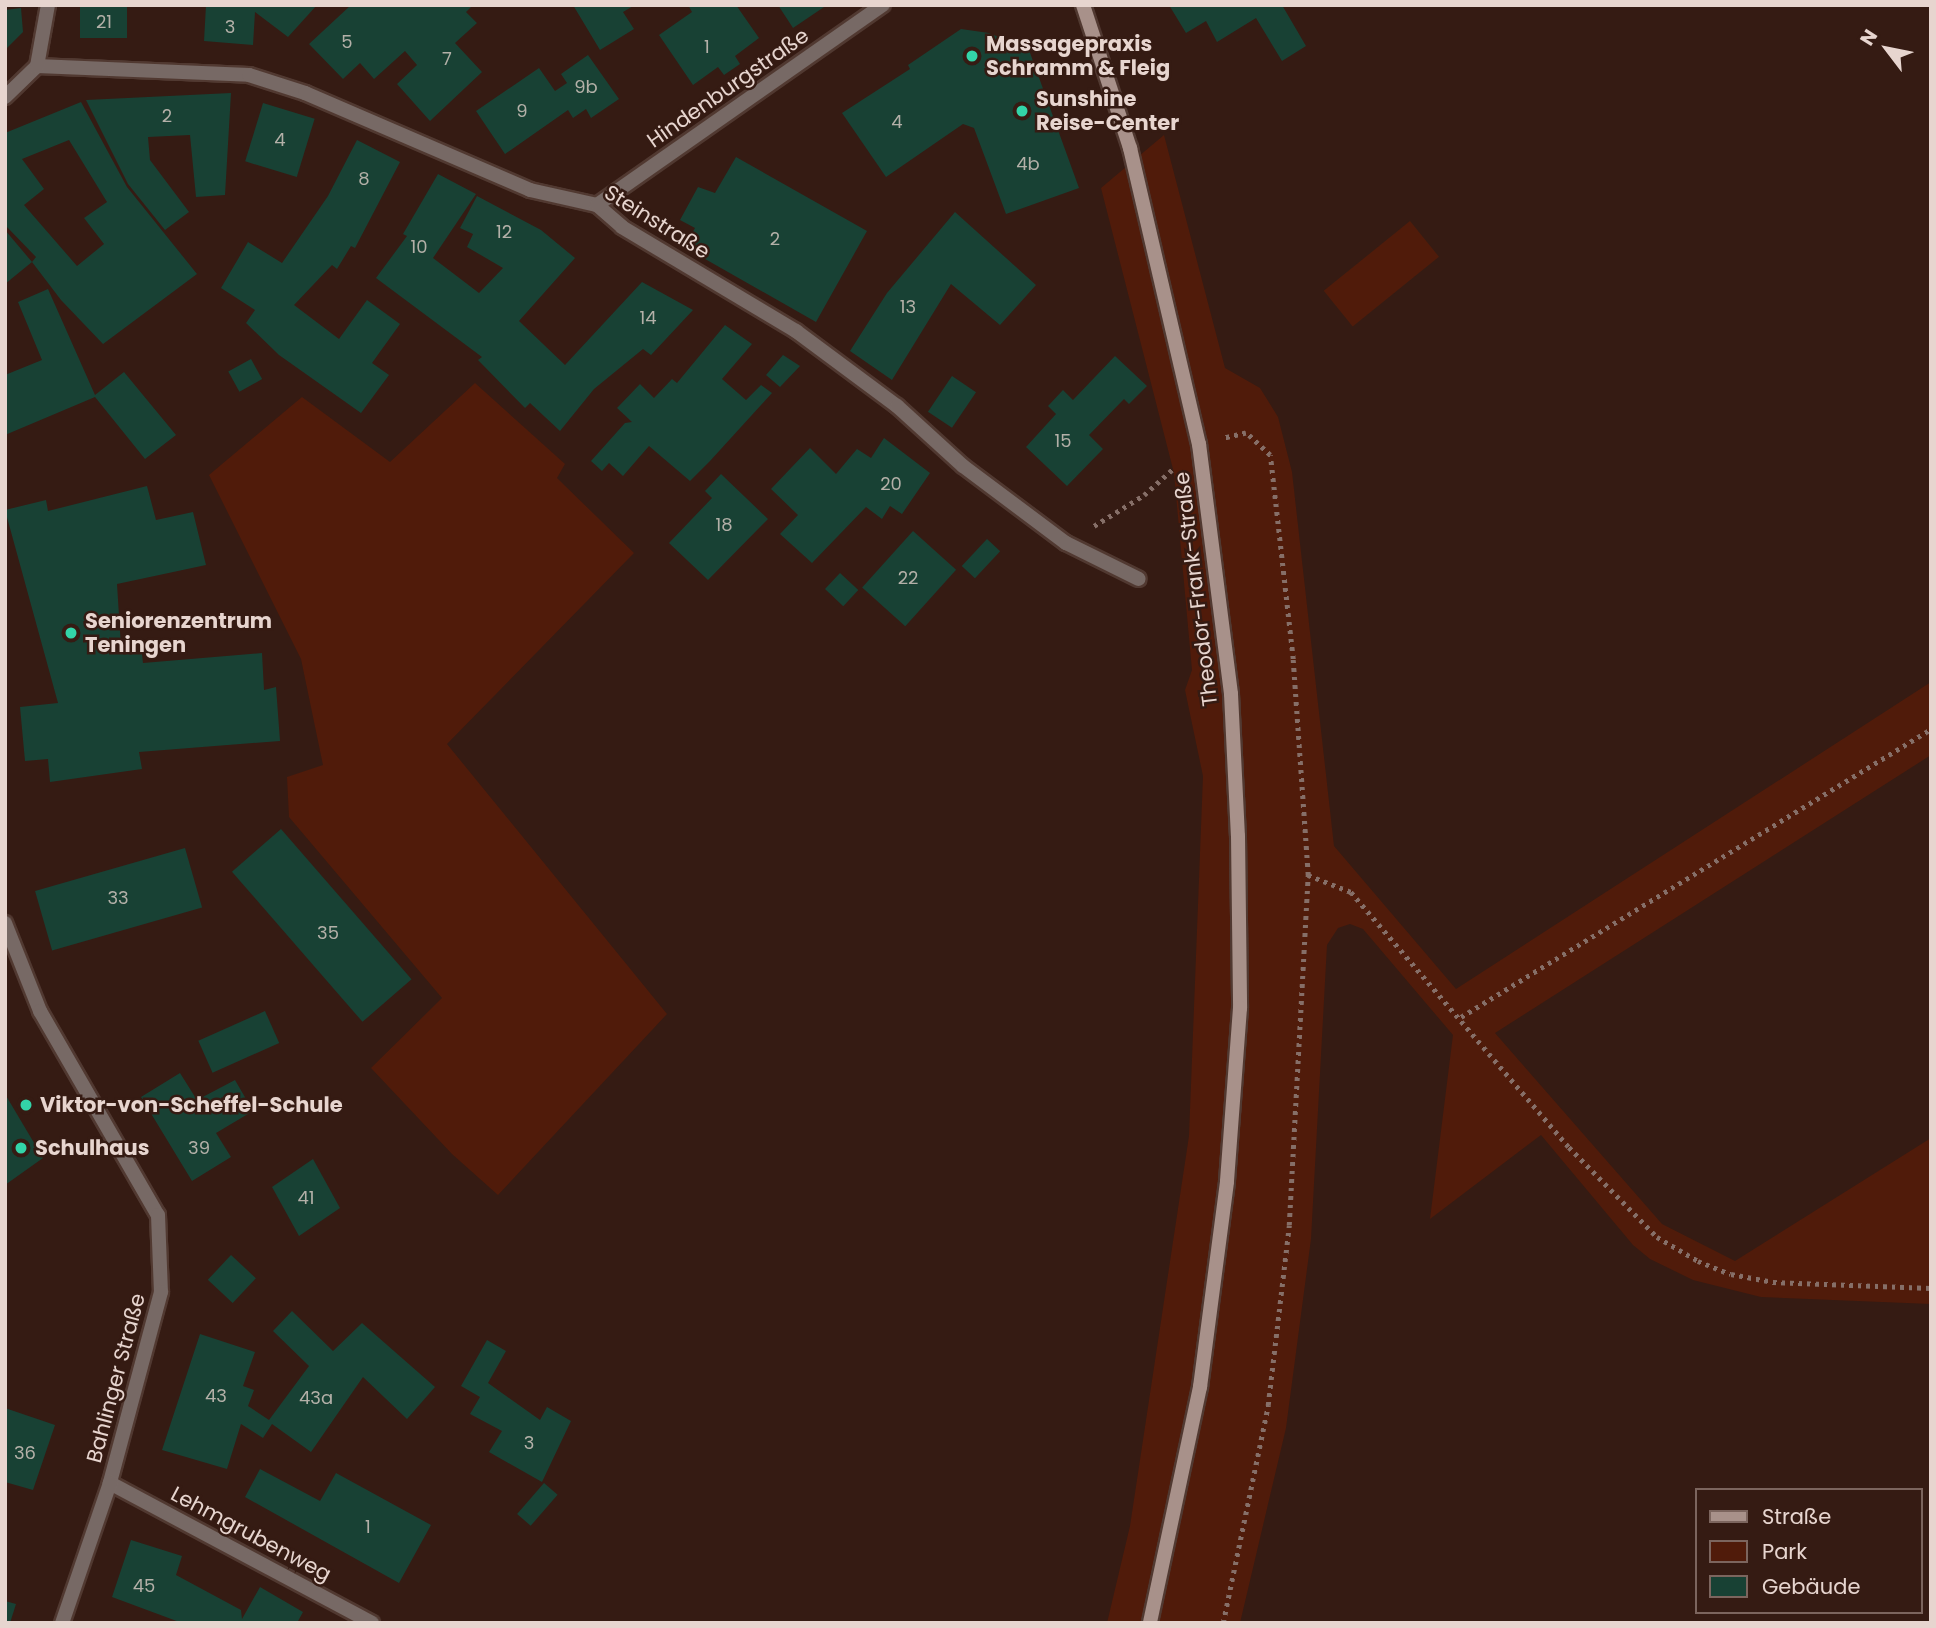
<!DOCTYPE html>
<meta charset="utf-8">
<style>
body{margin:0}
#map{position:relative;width:1936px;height:1628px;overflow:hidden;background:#351b13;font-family:Poppins,sans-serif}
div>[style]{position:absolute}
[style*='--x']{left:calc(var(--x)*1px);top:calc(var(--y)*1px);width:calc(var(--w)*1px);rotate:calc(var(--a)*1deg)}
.green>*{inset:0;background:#501b0a;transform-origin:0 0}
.building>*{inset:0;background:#184134;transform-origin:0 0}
.path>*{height:4.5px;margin-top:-2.25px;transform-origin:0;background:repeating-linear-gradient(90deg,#866f68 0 3.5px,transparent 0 8.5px)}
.roads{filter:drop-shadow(2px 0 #513931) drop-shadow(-2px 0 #513931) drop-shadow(0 2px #513931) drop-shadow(0 -2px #513931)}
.service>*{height:14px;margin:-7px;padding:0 7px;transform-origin:7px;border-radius:7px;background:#776965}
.minor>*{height:14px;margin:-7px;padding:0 7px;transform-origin:7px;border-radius:7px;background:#776965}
.secondary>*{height:14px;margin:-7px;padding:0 7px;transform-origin:7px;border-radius:7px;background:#a8918a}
.dots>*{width:19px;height:19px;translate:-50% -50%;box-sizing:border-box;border:4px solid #351b13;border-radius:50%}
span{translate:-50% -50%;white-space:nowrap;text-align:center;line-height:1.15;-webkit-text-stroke:5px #351b13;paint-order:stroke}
.number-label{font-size:18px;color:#b3b0a8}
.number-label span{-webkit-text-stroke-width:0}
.poi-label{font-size:21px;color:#e7d5cf;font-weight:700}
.left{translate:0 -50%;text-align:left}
.street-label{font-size:21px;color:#e7d5cf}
.frame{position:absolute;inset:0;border:7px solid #e7d5cf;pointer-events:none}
.legend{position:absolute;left:1695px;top:1488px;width:228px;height:126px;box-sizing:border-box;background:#351b13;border:2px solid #7c655e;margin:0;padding:9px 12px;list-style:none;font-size:21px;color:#e7d5cf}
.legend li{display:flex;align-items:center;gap:14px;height:35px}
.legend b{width:35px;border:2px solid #7c655e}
.north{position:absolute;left:1852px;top:14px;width:70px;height:70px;-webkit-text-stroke:5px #351b13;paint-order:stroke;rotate:302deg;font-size:19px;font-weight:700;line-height:28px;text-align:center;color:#e7d5cf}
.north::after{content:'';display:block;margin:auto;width:24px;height:32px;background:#e7d5cf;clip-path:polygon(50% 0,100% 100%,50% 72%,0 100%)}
</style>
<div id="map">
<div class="green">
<div style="clip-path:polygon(1164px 135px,1225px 368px,1260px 388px,1278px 417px,1292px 472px,1334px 846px,1456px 989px,1931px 682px,1931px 755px,1495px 1033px,1662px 1224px,1735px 1261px,1931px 1138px,1931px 1304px,1761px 1297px,1693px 1280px,1650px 1259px,1633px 1245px,1541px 1135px,1430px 1219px,1453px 1035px,1363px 929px,1350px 924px,1338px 928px,1327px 945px,1311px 1239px,1286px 1428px,1240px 1623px,1107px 1623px,1130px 1526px,1189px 1136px,1203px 776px,1185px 690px,1192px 670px,1174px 473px,1101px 188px)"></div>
<div style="left:1410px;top:221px;width:46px;height:111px;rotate:51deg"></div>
<div style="clip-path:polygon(475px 383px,565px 464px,557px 478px,634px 553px,447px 744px,667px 1014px,498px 1195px,452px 1154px,371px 1068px,442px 998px,289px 817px,287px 777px,323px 765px,301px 659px,209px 475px,302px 397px,390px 462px)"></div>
</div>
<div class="building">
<div style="left:80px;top:5px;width:47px;height:33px"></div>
<div style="clip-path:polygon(206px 5px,317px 5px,288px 37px,255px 12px,253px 45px,204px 41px)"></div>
<div style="clip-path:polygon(351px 5px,473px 5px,466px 12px,477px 23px,455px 43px,482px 72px,430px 121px,397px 84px,417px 65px,405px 51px,374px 79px,360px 63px,343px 79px,309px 44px)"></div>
<div style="clip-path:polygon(573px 5px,635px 5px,623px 12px,634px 29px,600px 50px)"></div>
<div style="clip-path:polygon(688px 5px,736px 5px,759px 38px,735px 56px,740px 64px,724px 75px,718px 67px,693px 85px,659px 35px,692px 12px)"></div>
<div style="clip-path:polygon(778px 5px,827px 5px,793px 28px)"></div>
<div style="clip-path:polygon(1169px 5px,1282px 5px,1306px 46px,1282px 61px,1256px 18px,1217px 42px,1206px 21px,1186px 33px)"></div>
<div style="clip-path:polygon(21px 8px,23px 32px,5px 50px,5px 10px)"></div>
<div style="clip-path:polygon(961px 29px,989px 33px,1029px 50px,1079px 188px,1006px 214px,974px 128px,963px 124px,886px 177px,842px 113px,910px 69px,908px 65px)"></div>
<div style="clip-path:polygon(588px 55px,619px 99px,591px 118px,586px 109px,573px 118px,568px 110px,505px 154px,476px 111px,539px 68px,555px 91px,567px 83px,561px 74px)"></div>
<div style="clip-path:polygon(231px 93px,225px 195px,196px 197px,190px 135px,148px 137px,150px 160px,189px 212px,165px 230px,128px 184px,86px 100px)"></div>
<div style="clip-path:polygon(evenodd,81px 102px,127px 187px,197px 274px,103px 344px,61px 300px,32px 262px,36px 257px,5px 225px,5px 133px,81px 102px,69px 140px,107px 202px,84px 218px,104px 244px,77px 266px,24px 205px,44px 189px,22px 159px,69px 140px)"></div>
<div style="left:263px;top:103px;width:54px;height:61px;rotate:17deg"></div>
<div style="clip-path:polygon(357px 140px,400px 162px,355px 248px,351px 246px,337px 269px,332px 265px,294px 305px,339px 339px,367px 300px,400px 324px,372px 363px,389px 375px,361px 413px,279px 355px,246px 323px,255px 310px,221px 288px,248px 242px,282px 263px,328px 196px)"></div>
<div style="clip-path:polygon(736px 157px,867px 231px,816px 322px,684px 247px,695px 228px,680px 220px,698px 187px,715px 193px)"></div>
<div style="clip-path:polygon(438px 174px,476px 194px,433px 258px,479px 293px,503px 268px,467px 247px,473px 234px,460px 228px,477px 196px,541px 230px,575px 258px,519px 321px,565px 365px,642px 282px,693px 310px,651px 355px,643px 349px,594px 389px,560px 431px,530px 403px,525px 408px,478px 360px,482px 357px,376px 278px,407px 236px,403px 234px)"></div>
<div style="clip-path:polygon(955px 212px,1036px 285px,1000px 325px,951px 284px,892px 380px,850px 351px,887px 293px)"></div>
<div style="clip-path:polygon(5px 230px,32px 262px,5px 284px)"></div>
<div style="clip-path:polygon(48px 289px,95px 395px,124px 372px,176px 435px,145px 459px,95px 397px,5px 435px,5px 375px,42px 360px,18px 302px)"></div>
<div style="clip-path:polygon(725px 325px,752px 344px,722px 379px,746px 400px,761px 385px,772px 393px,710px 461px,690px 481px,649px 446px,623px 476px,609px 463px,602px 471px,591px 461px,625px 423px,632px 422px,617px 408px,640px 384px,654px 398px,672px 379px,677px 383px)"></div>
<div style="clip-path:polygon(783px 355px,800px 366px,780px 387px,766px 375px)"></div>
<div style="clip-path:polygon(1115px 356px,1147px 386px,1129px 404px,1124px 399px,1089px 435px,1103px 449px,1067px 486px,1026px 447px,1056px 414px,1048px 406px,1063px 390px,1073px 400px)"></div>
<div style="left:251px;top:359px;width:23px;height:26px;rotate:61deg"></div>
<div style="left:952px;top:376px;width:29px;height:43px;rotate:34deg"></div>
<div style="clip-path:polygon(884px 438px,930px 473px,902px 514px,890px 506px,882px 519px,866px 507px,812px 563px,780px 534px,798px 515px,771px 489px,810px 448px,836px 474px,857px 449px,871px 458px)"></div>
<div style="clip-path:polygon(721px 474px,768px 519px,708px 580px,669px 543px,712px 498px,705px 491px)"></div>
<div style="clip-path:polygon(147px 486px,156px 520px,193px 512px,206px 565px,117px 584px,121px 647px,141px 646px,143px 663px,262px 653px,264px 690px,276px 687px,280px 741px,139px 752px,142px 769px,50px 782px,48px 759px,25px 761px,20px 707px,58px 703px,5px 510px,46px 500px,48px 511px)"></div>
<div style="left:913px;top:531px;width:58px;height:76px;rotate:42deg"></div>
<div style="left:987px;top:539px;width:18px;height:37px;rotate:43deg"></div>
<div style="left:840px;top:573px;width:25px;height:22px;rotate:43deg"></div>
<div style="left:281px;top:829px;width:199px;height:65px;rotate:49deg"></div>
<div style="left:185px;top:848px;width:62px;height:156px;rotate:74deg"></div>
<div style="left:265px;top:1011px;width:35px;height:73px;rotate:66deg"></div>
<div style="clip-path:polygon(180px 1073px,197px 1100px,235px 1080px,253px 1111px,216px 1133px,231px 1157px,192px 1181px,141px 1097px)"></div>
<div style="clip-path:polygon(5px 1094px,43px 1158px,5px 1185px)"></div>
<div style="clip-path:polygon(313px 1159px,340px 1208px,299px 1236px,272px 1187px)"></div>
<div style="left:231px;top:1255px;width:34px;height:34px;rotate:43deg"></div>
<div style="clip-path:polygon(292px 1311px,333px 1351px,362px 1323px,435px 1387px,407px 1419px,363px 1377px,311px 1452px,272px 1424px,263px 1438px,241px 1424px,227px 1469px,162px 1450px,200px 1334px,255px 1352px,243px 1386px,254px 1390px,248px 1406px,269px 1420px,309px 1366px,273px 1331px)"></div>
<div style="clip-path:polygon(487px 1340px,506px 1351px,488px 1383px,540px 1420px,547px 1407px,571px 1421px,542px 1482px,489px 1452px,502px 1431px,470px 1414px,480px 1397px,461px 1386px)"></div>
<div style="clip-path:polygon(5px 1408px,55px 1425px,33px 1490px,5px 1482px)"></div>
<div style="clip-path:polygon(260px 1469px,320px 1501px,336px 1473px,431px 1525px,399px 1583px,245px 1497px)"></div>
<div style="left:544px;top:1483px;width:18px;height:41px;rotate:41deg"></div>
<div style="clip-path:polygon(131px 1540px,182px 1556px,176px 1575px,241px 1610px,242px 1619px,260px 1587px,303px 1612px,297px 1623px,182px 1623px,112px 1597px)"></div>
<div style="clip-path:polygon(5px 1601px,16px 1604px,10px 1623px,5px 1623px)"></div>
</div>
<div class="path">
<div style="--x:1094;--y:526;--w:59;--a:-31.8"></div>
<div style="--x:1144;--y:495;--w:40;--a:-42"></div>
<div style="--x:1308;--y:875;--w:46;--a:21.6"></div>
<div style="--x:1351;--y:892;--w:335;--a:49.5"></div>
<div style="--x:1569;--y:1147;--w:126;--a:45.6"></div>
<div style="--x:1657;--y:1237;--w:48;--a:30.3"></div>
<div style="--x:1698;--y:1261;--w:35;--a:22"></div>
<div style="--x:1731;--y:1274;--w:43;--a:10.8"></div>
<div style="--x:1773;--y:1282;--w:158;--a:2.2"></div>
<div style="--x:1461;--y:1017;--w:551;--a:-31.5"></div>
<div style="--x:1223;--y:1623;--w:223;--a:-78.3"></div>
<div style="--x:1268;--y:1405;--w:181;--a:-83.3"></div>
<div style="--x:1289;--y:1225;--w:351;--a:-86.9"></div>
<div style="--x:1308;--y:875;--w:217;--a:-94"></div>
<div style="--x:1293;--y:659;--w:205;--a:-96.4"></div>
<div style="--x:1270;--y:455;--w:33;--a:-137"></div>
<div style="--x:1246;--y:433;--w:22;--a:167"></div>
</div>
<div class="roads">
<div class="service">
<div style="--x:110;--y:1483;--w:297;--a:28.1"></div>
</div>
<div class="minor">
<div style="--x:37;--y:66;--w:212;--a:2.4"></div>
<div style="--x:249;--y:75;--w:59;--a:17.8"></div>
<div style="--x:305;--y:93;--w:245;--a:23.3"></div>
<div style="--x:530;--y:190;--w:69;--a:12.6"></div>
<div style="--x:597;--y:205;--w:33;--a:41"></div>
<div style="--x:622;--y:227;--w:203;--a:30.9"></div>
<div style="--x:796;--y:331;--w:126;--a:36.6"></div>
<div style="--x:897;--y:406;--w:89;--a:42.3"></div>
<div style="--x:963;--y:466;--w:129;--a:36.8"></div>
<div style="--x:1066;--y:543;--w:81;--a:26.3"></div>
<div style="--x:5;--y:97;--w:45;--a:-44.1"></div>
<div style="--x:37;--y:66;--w:62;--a:-79.8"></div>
<div style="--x:597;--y:205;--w:349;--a:-35"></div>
<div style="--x:5;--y:923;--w:95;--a:68.3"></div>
<div style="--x:40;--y:1011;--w:236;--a:60"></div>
<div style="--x:158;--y:1215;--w:77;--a:87.8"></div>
<div style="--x:161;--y:1292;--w:198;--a:105"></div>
<div style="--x:110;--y:1483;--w:148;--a:108.9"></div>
</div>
<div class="secondary">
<div style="--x:1083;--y:5;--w:151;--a:71.8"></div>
<div style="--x:1130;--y:148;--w:304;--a:76.9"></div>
<div style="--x:1199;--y:444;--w:252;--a:82.7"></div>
<div style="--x:1231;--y:694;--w:142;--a:87.2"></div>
<div style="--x:1238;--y:836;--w:172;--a:89.3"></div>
<div style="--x:1240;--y:1008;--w:174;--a:94.3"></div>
<div style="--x:1227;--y:1182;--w:207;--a:97.5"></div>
<div style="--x:1200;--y:1387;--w:241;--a:102"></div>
</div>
</div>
<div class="dots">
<div style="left:972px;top:56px;background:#33d4a8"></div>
<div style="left:1022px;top:111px;background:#33d4a8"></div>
<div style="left:71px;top:633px;background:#33d4a8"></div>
<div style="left:26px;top:1105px;background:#33d4a8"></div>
<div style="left:21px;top:1148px;background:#33d4a8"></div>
</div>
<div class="number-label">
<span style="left:104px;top:22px">21</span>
<span style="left:230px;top:27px">3</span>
<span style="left:347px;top:42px">5</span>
<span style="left:707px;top:47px">1</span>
<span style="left:447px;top:59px">7</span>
<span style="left:586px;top:87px">9b</span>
<span style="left:522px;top:111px">9</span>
<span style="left:167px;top:116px">2</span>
<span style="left:897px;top:122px">4</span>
<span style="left:280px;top:140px">4</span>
<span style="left:1028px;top:164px">4b</span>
<span style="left:364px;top:179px">8</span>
<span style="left:504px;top:232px">12</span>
<span style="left:775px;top:239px">2</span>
<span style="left:419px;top:247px">10</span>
<span style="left:908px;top:307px">13</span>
<span style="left:648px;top:318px">14</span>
<span style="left:1063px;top:441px">15</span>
<span style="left:891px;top:484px">20</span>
<span style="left:724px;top:525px">18</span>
<span style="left:908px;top:578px">22</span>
<span style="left:118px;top:898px">33</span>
<span style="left:328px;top:933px">35</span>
<span style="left:199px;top:1148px">39</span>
<span style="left:306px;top:1198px">41</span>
<span style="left:216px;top:1396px">43</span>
<span style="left:316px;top:1398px">43a</span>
<span style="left:529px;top:1443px">3</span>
<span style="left:25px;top:1453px">36</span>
<span style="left:368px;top:1527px">1</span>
<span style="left:144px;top:1586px">45</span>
</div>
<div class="poi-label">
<span class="left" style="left:986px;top:56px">Massagepraxis<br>Schramm &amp; Fleig</span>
<span class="left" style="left:1036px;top:111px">Sunshine<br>Reise-Center</span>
<span class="left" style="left:85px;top:633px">Seniorenzentrum<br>Teningen</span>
<span class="left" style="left:40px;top:1105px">Viktor-von-Scheffel-Schule</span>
<span class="left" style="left:35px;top:1148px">Schulhaus</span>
</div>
<div class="street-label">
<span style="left:728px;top:88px;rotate:-35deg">Hindenburgstraße</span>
<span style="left:657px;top:222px;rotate:32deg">Steinstraße</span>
<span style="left:1196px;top:589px;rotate:-97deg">Theodor-Frank-Straße</span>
<span style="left:116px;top:1378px;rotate:-75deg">Bahlinger Straße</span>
<span style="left:251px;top:1534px;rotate:28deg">Lehmgrubenweg</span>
</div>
<div class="frame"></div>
<ul class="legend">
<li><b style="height:9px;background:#a8918a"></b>Straße</li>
<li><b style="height:19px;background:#501b0a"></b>Park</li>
<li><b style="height:19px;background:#184134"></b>Gebäude</li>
</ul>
<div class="north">N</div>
</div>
